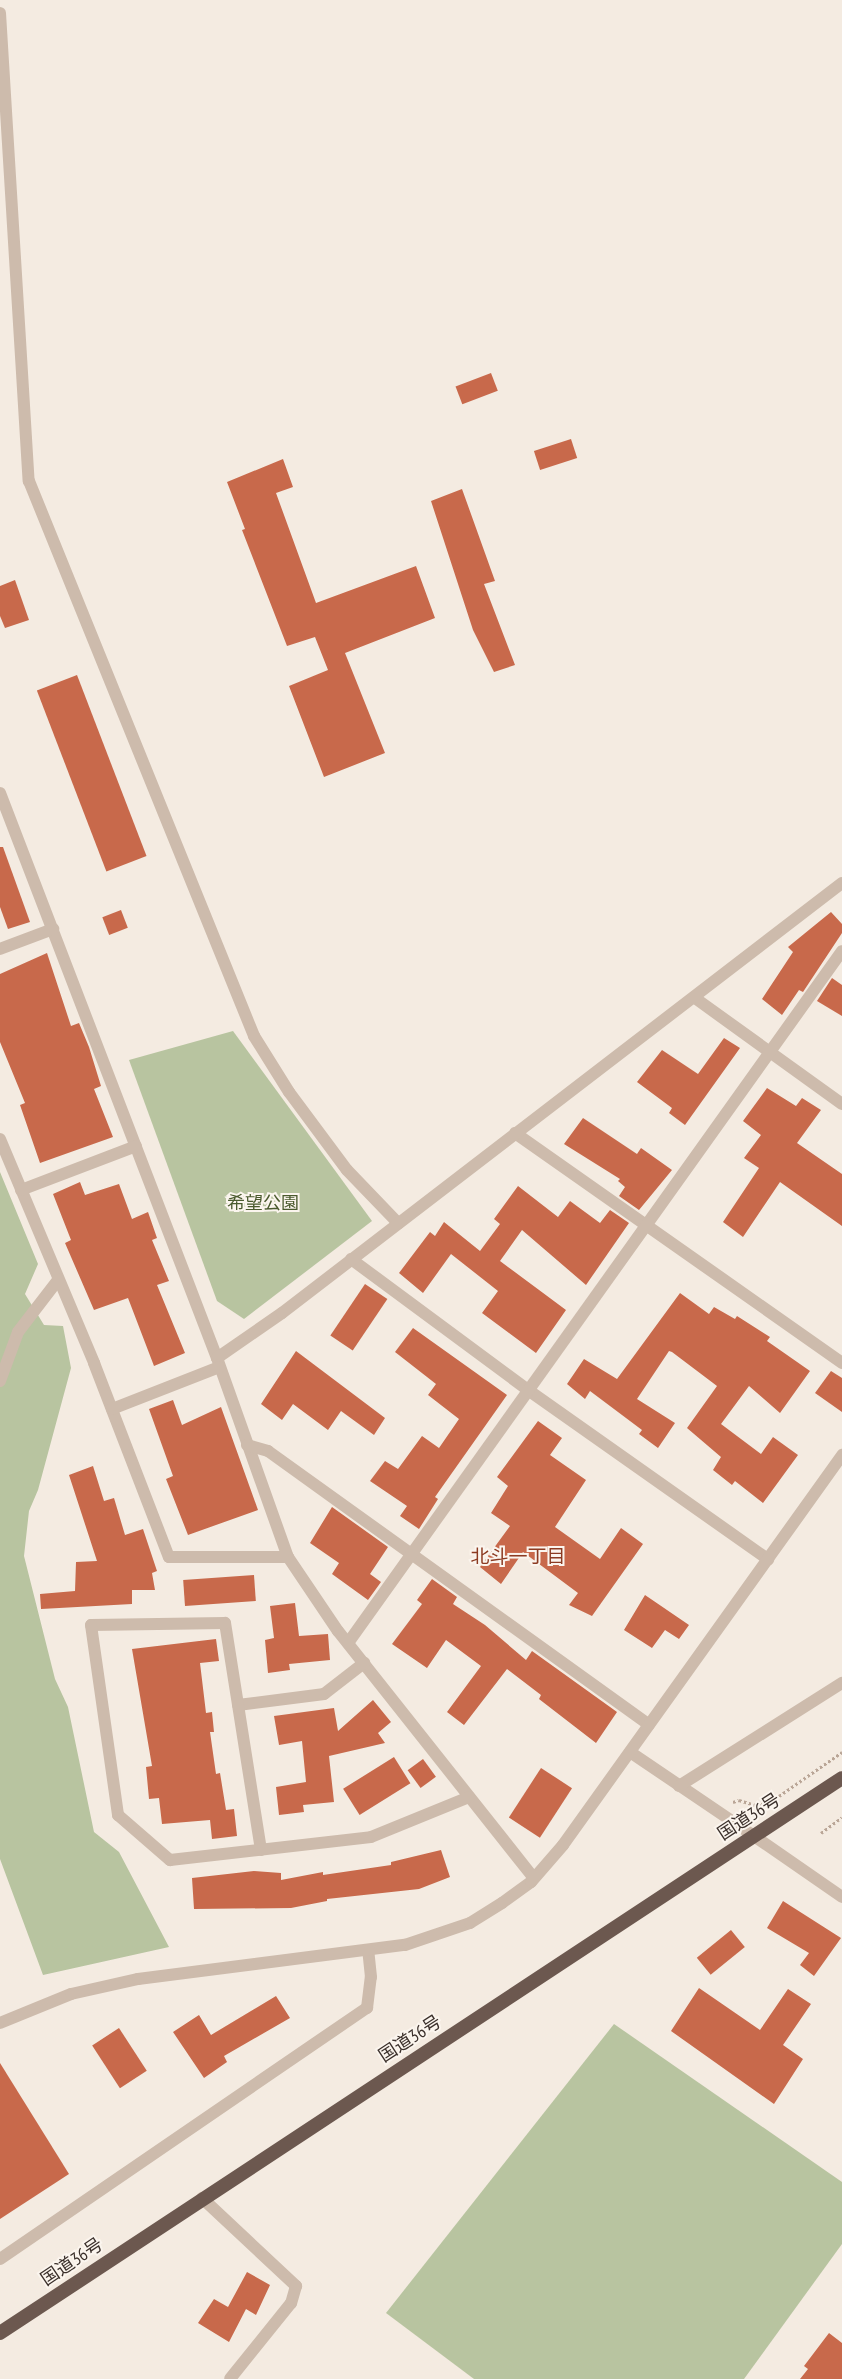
<!DOCTYPE html>
<meta charset="utf-8">
<style>
body{margin:0}
#map{position:relative;width:842px;height:2379px;overflow:hidden;background:#f4ebe1;font-family:"PT Sans Narrow","Noto Sans JP",sans-serif}
div>[style]{position:absolute}
[style*='--x']{left:calc(var(--x)*1px);top:calc(var(--y)*1px);width:calc(var(--w)*1px);rotate:calc(var(--a)*1deg)}
.green>*{inset:0;background:#b8c4a0}
.building>*{inset:0;background:#c8694b;transform-origin:0 0}
.path>*{height:3px;margin-top:-1.5px;transform-origin:0;background:repeating-linear-gradient(90deg,#b9a596 0 2.5px,transparent 0 5px)}
.minor>*{height:12px;margin:-6px;padding:0 6px;transform-origin:6px;border-radius:6px;background:#cdbbac}
.tertiary>*{height:12px;margin:-6px;padding:0 6px;transform-origin:6px;border-radius:6px;background:#cdbbac}
.trunk>*{height:14px;margin:-7px;padding:0 7px;transform-origin:7px;border-radius:7px;background:#6c584f}
span{translate:-50% -50%;white-space:nowrap;text-align:center;line-height:1.15;-webkit-text-stroke:4px #fbf5ee;paint-order:stroke}
.park-label{font-size:18px;color:#4a5a2e}
.street-label{font-size:18px;color:#3b302b}
.neighbourhood-label{font-size:19px;color:#8c3b22}
</style>
<div id="map">
<div class="green">
<div style="clip-path:polygon(233px 1031px,372px 1221px,244px 1319px,217px 1301px,129px 1060px)"></div>
<div style="clip-path:polygon(0 1172px,38px 1264px,25px 1294px,44px 1325px,63px 1326px,71px 1368px,38px 1490px,29px 1511px,24px 1556px,55px 1679px,68px 1707px,94px 1832px,119px 1852px,169px 1947px,43px 1975px,0 1859px)"></div>
<div style="clip-path:polygon(614px 2024px,842px 2182px,842px 2244px,744px 2379px,474px 2379px,386px 2313px)"></div>
</div>
<div class="building">
<div style="left:491px;top:373px;width:19px;height:38px;rotate:69deg"></div>
<div style="left:571px;top:439px;width:20px;height:39px;rotate:72deg"></div>
<div style="clip-path:polygon(283px 459px,293px 487px,276px 493px,316px 603px,416px 566px,435px 618px,345px 653px,385px 753px,324px 777px,289px 686px,328px 670px,315px 637px,287px 646px,242px 530px,245px 529px,227px 482px)"></div>
<div style="clip-path:polygon(462px 489px,495px 581px,484px 584px,515px 665px,494px 672px,473px 630px,431px 501px)"></div>
<div style="clip-path:polygon(15px 580px,29px 620px,5px 628px,0 616px,0 586px)"></div>
<div style="left:77px;top:675px;width:194px;height:43px;rotate:69deg"></div>
<div style="clip-path:polygon(0 847px,3px 847px,30px 922px,8px 929px,0 907px)"></div>
<div style="left:121px;top:910px;width:19px;height:20px;rotate:69deg"></div>
<div style="clip-path:polygon(831px 912px,842px 924px,842px 933px,803px 992px,799px 990px,782px 1015px,762px 999px,793px 952px,788px 947px)"></div>
<div style="clip-path:polygon(47px 953px,71px 1026px,79px 1023px,89px 1047px,101px 1086px,94px 1089px,113px 1137px,40px 1163px,20px 1105px,25px 1103px,0 1042px,0 974px)"></div>
<div style="clip-path:polygon(832px 978px,842px 985px,842px 1016px,817px 1001px)"></div>
<div style="clip-path:polygon(724px 1038px,740px 1048px,685px 1125px,669px 1113px,672px 1108px,637px 1082px,662px 1050px,698px 1074px)"></div>
<div style="clip-path:polygon(767px 1088px,796px 1106px,802px 1098px,821px 1110px,797px 1143px,842px 1174px,842px 1226px,780px 1182px,743px 1237px,723px 1222px,759px 1168px,744px 1158px,761px 1135px,743px 1121px)"></div>
<div style="clip-path:polygon(583px 1118px,637px 1154px,641px 1148px,672px 1170px,639px 1210px,619px 1196px,625px 1187px,618px 1181px,620px 1179px,564px 1144px)"></div>
<div style="clip-path:polygon(80px 1182px,85px 1195px,119px 1184px,132px 1219px,148px 1212px,157px 1238px,152px 1240px,169px 1281px,157px 1285px,185px 1353px,154px 1366px,128px 1298px,94px 1310px,65px 1243px,71px 1240px,53px 1194px)"></div>
<div style="clip-path:polygon(518px 1186px,558px 1217px,570px 1201px,600px 1223px,610px 1210px,629px 1223px,586px 1285px,522px 1230px,500px 1261px,566px 1310px,536px 1353px,482px 1313px,498px 1291px,451px 1254px,423px 1293px,399px 1273px,430px 1232px,435px 1236px,444px 1222px,480px 1251px,500px 1224px,494px 1219px)"></div>
<div style="left:365px;top:1284px;width:27px;height:62px;rotate:34deg"></div>
<div style="clip-path:polygon(680px 1293px,709px 1314px,714px 1307px,735px 1319px,737px 1316px,770px 1337px,767px 1341px,810px 1371px,780px 1413px,749px 1386px,721px 1424px,761px 1454px,773px 1437px,798px 1455px,763px 1503px,735px 1481px,732px 1485px,713px 1470px,721px 1457px,687px 1428px,717px 1386px,672px 1352px,669px 1351px,637px 1399px,675px 1423px,658px 1448px,639px 1434px,642px 1430px,590px 1391px,585px 1399px,567px 1384px,584px 1359px,617px 1379px)"></div>
<div style="clip-path:polygon(413px 1328px,507px 1395px,435px 1497px,438px 1499px,419px 1529px,400px 1516px,407px 1506px,370px 1481px,385px 1461px,398px 1469px,422px 1436px,439px 1448px,459px 1419px,428px 1395px,436px 1384px,395px 1352px)"></div>
<div style="clip-path:polygon(296px 1351px,385px 1418px,374px 1435px,341px 1411px,328px 1430px,293px 1404px,282px 1420px,261px 1404px)"></div>
<div style="clip-path:polygon(831px 1371px,842px 1378px,842px 1412px,815px 1393px)"></div>
<div style="clip-path:polygon(173px 1400px,182px 1425px,221px 1407px,258px 1510px,188px 1535px,166px 1479px,173px 1476px,149px 1409px)"></div>
<div style="clip-path:polygon(538px 1421px,562px 1438px,550px 1455px,586px 1480px,555px 1527px,600px 1559px,621px 1528px,643px 1544px,592px 1616px,569px 1605px,578px 1593px,523px 1552px,501px 1584px,480px 1567px,510px 1526px,491px 1513px,508px 1486px,497px 1477px)"></div>
<div style="clip-path:polygon(93px 1466px,104px 1501px,114px 1498px,125px 1535px,143px 1529px,157px 1571px,152px 1573px,155px 1590px,132px 1590px,132px 1604px,41px 1609px,40px 1594px,75px 1591px,76px 1562px,97px 1561px,69px 1475px)"></div>
<div style="clip-path:polygon(332px 1507px,388px 1547px,370px 1574px,381px 1582px,368px 1600px,332px 1574px,339px 1563px,310px 1543px)"></div>
<div style="left:254px;top:1575px;width:26px;height:71px;rotate:86deg"></div>
<div style="clip-path:polygon(432px 1579px,457px 1597px,453px 1604px,485px 1625px,526px 1660px,532px 1651px,617px 1712px,596px 1743px,539px 1699px,541px 1695px,507px 1669px,464px 1725px,447px 1712px,481px 1666px,446px 1640px,427px 1668px,392px 1644px,422px 1604px,417px 1600px)"></div>
<div style="clip-path:polygon(645px 1595px,689px 1625px,679px 1639px,665px 1630px,652px 1648px,624px 1630px)"></div>
<div style="clip-path:polygon(295px 1603px,299px 1636px,328px 1634px,330px 1660px,289px 1664px,290px 1670px,268px 1673px,265px 1640px,274px 1638px,270px 1606px)"></div>
<div style="clip-path:polygon(216px 1639px,219px 1661px,200px 1663px,206px 1713px,212px 1712px,214px 1732px,210px 1732px,216px 1774px,220px 1773px,226px 1810px,234px 1809px,237px 1836px,212px 1839px,210px 1820px,162px 1824px,159px 1798px,149px 1799px,146px 1767px,152px 1766px,132px 1649px)"></div>
<div style="clip-path:polygon(373px 1700px,391px 1722px,378px 1733px,385px 1743px,329px 1756px,334px 1802px,303px 1805px,304px 1812px,279px 1815px,276px 1787px,306px 1782px,302px 1741px,279px 1745px,274px 1716px,334px 1708px,338px 1731px)"></div>
<div style="left:394px;top:1757px;width:31px;height:60px;rotate:58deg"></div>
<div style="left:423px;top:1759px;width:22px;height:19px;rotate:54deg"></div>
<div style="left:541px;top:1768px;width:37px;height:59px;rotate:33deg"></div>
<div style="clip-path:polygon(441px 1850px,450px 1877px,419px 1889px,327px 1899px,327px 1901px,291px 1908px,194px 1909px,192px 1878px,254px 1871px,281px 1873px,281px 1880px,323px 1872px,323px 1875px,391px 1865px,391px 1862px)"></div>
<div style="clip-path:polygon(783px 1901px,841px 1938px,814px 1976px,800px 1965px,809px 1953px,767px 1928px)"></div>
<div style="left:731px;top:1930px;width:22px;height:44px;rotate:51deg"></div>
<div style="clip-path:polygon(699px 1988px,760px 2030px,788px 1989px,811px 2004px,783px 2045px,803px 2059px,774px 2104px,671px 2031px)"></div>
<div style="clip-path:polygon(276px 1996px,290px 2018px,224px 2056px,227px 2062px,204px 2078px,173px 2032px,199px 2015px,211px 2035px)"></div>
<div style="left:119px;top:2028px;width:51px;height:32px;rotate:57deg"></div>
<div style="clip-path:polygon(0 2063px,69px 2174px,0 2219px)"></div>
<div style="clip-path:polygon(247px 2272px,270px 2285px,256px 2315px,246px 2309px,229px 2342px,198px 2323px,214px 2299px,228px 2307px)"></div>
<div style="clip-path:polygon(829px 2333px,842px 2343px,842px 2379px,800px 2379px,808px 2369px,804px 2366px)"></div>
</div>
<div class="path">
<div style="--x:779;--y:1796;--w:77;--a:-34.9"></div>
<div style="--x:733;--y:1802;--w:6;--a:-18"></div>
<div style="--x:739;--y:1800;--w:17;--a:17"></div>
<div style="--x:755;--y:1805;--w:13;--a:-9"></div>
<div style="--x:821;--y:1833;--w:26;--a:-37"></div>
</div>
<div class="minor">
<div style="--x:0;--y:13;--w:469;--a:86.5"></div>
<div style="--x:29;--y:481;--w:599;--a:67.93"></div>
<div style="--x:254;--y:1036;--w:66;--a:58"></div>
<div style="--x:289;--y:1092;--w:97;--a:53.4"></div>
<div style="--x:347;--y:1170;--w:74;--a:46.1"></div>
<div style="--x:0;--y:793;--w:605;--a:68.99"></div>
<div style="--x:217;--y:1358;--w:211;--a:70.4"></div>
<div style="--x:288;--y:1557;--w:89;--a:56"></div>
<div style="--x:338;--y:1631;--w:315;--a:51.6"></div>
<div style="--x:0;--y:949;--w:57;--a:-20.7"></div>
<div style="--x:695;--y:998;--w:181;--a:35.8"></div>
<div style="--x:515;--y:1133;--w:400;--a:35.1"></div>
<div style="--x:0;--y:1139;--w:243;--a:67.2"></div>
<div style="--x:94;--y:1363;--w:208;--a:68.9"></div>
<div style="--x:169;--y:1557;--w:119;--a:0"></div>
<div style="--x:21;--y:1190;--w:123;--a:-20.9"></div>
<div style="--x:351;--y:1259;--w:220;--a:36.5"></div>
<div style="--x:528;--y:1390;--w:294;--a:35.2"></div>
<div style="--x:217;--y:1358;--w:79;--a:-34.7"></div>
<div style="--x:282;--y:1313;--w:706;--a:-37.52"></div>
<div style="--x:0;--y:1381;--w:52;--a:-69.8"></div>
<div style="--x:18;--y:1332;--w:66;--a:-52.4"></div>
<div style="--x:112;--y:1409;--w:115;--a:-21.4"></div>
<div style="--x:247;--y:1445;--w:22;--a:16"></div>
<div style="--x:268;--y:1451;--w:469;--a:35.7"></div>
<div style="--x:348;--y:1643;--w:850;--a:-54.48"></div>
<div style="--x:238;--y:1705;--w:87;--a:-7.3"></div>
<div style="--x:324;--y:1694;--w:51;--a:-37.8"></div>
<div style="--x:630;--y:1752;--w:150;--a:34.1"></div>
<div style="--x:679;--y:1786;--w:193;--a:-32.3"></div>
<div style="--x:261;--y:1850;--w:230;--a:-99"></div>
<div style="--x:225;--y:1623;--w:134;--a:179.1"></div>
<div style="--x:91;--y:1625;--w:192;--a:81.9"></div>
<div style="--x:118;--y:1815;--w:69;--a:40.9"></div>
<div style="--x:170;--y:1860;--w:202;--a:-6.5"></div>
<div style="--x:371;--y:1837;--w:106;--a:-22.2"></div>
<div style="--x:202;--y:2198;--w:129;--a:43.1"></div>
<div style="--x:296;--y:2286;--w:18;--a:106"></div>
<div style="--x:291;--y:2303;--w:97;--a:128.8"></div>
<div style="--x:0;--y:2259;--w:445;--a:-34.4"></div>
<div style="--x:367;--y:2008;--w:31;--a:-83"></div>
<div style="--x:371;--y:1977;--w:27;--a:-96"></div>
</div>
<div class="tertiary">
<div style="--x:754;--y:1836;--w:107;--a:34.7"></div>
<div style="--x:0;--y:2023;--w:77;--a:-22.2"></div>
<div style="--x:71;--y:1994;--w:69;--a:-12.6"></div>
<div style="--x:138;--y:1979;--w:269;--a:-7.3"></div>
<div style="--x:405;--y:1945;--w:69;--a:-18.7"></div>
<div style="--x:470;--y:1923;--w:38;--a:-32"></div>
<div style="--x:502;--y:1903;--w:36;--a:-36"></div>
<div style="--x:531;--y:1882;--w:49;--a:-49.1"></div>
<div style="--x:563;--y:1845;--w:480;--a:-54.4"></div>
</div>
<div class="trunk">
<div style="--x:0;--y:2333;--w:1008;--a:-33.39"></div>
</div>
<div class="park-label">
<span style="left:263px;top:1203px">希望公園</span>
</div>
<div class="street-label">
<span style="left:749px;top:1817px;rotate:-33deg">国道36号</span>
<span style="left:410px;top:2039px;rotate:-33deg">国道36号</span>
<span style="left:72px;top:2262px;rotate:-34deg">国道36号</span>
</div>
<div class="neighbourhood-label">
<span style="left:518px;top:1557px">北斗一丁目</span>
</div>
</div>
